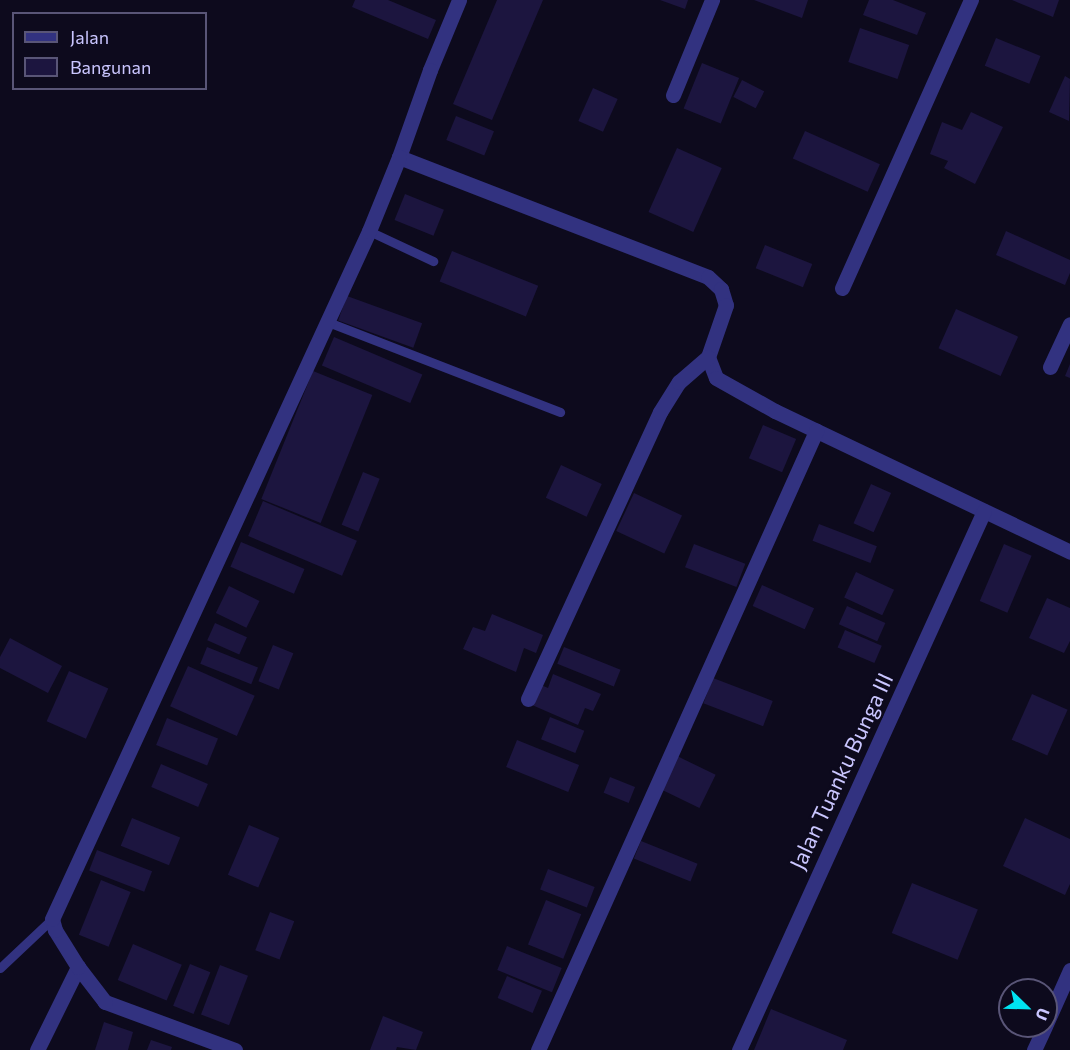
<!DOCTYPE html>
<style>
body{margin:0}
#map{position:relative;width:1070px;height:1050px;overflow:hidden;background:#0d0a1d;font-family:Commissioner,sans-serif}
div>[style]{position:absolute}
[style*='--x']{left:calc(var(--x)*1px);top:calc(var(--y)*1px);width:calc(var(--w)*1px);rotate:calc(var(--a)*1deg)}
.building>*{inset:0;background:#1c153f;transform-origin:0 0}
.service>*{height:9px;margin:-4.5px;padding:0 4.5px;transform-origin:4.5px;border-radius:4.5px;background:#323280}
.minor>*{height:15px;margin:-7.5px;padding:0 7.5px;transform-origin:7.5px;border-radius:7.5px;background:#323280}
span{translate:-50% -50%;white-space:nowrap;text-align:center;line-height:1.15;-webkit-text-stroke:4.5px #0d0a1d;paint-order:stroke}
.street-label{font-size:22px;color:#cac6ff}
.legend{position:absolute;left:12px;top:12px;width:195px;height:78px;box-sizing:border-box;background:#0d0a1d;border:2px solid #595577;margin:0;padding:8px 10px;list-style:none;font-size:18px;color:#cac6ff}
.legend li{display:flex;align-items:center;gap:12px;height:30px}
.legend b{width:30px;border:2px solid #595577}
.north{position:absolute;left:998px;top:978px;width:60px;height:60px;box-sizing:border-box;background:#0d0a1d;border:2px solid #595577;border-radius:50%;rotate:113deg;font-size:16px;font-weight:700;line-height:24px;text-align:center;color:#cac6ff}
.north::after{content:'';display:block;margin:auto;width:21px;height:27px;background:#00e3f1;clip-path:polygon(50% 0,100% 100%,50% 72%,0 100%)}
</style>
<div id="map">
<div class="building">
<div style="clip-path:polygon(355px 0,388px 0,436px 20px,428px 39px,352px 7px)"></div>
<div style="clip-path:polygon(497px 0,543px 0,492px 120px,453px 104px)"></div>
<div style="clip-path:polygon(660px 0,688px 0,685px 9px)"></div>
<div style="clip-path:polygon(754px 0,808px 0,802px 18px)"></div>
<div style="clip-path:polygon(869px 0,893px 0,926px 13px,917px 35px,863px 15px)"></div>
<div style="clip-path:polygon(1012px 0,1059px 0,1053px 17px)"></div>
<div style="left:860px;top:28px;width:52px;height:36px;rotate:19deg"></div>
<div style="left:996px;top:38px;width:48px;height:30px;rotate:22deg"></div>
<div style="left:702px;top:63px;width:40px;height:49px;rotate:22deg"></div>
<div style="clip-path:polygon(1065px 76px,1070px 79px,1069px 121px,1049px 112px)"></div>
<div style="left:742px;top:80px;width:25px;height:19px;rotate:27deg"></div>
<div style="left:593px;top:88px;width:27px;height:36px;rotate:24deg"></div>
<div style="clip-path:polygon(971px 112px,1003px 127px,975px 184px,944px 168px,948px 161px,930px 154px,942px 122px,962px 130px)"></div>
<div style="left:456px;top:116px;width:41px;height:26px;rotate:22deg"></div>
<div style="left:805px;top:131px;width:82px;height:30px;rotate:24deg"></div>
<div style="left:677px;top:148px;width:49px;height:70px;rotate:24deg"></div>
<div style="left:405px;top:194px;width:42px;height:28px;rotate:22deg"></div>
<div style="clip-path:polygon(1006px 231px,1070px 260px,1070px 273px,1065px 285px,996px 255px)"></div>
<div style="left:765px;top:245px;width:51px;height:25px;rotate:22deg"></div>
<div style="left:452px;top:251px;width:93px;height:33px;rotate:22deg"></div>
<div style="left:347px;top:296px;width:80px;height:26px;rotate:20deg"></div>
<div style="left:956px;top:309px;width:68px;height:43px;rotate:24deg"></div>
<div style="left:334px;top:337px;width:96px;height:31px;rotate:23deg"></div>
<div style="clip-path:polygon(1070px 364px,1070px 378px,1065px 376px)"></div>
<div style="left:313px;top:371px;width:64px;height:138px;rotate:22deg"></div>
<div style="left:763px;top:425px;width:36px;height:36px;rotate:23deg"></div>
<div style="left:561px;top:465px;width:45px;height:36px;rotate:25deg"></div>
<div style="left:363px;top:472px;width:18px;height:57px;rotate:22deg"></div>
<div style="left:871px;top:484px;width:22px;height:43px;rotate:24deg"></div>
<div style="left:634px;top:493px;width:53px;height:42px;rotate:25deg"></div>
<div style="left:263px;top:501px;width:102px;height:38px;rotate:23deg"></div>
<div style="left:819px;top:524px;width:62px;height:18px;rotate:21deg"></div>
<div style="left:241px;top:542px;width:69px;height:27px;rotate:23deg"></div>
<div style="left:694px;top:544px;width:55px;height:25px;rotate:21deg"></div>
<div style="left:1004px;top:544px;width:30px;height:62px;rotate:23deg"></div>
<div style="left:856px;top:572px;width:42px;height:28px;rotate:25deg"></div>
<div style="left:762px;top:585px;width:57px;height:23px;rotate:24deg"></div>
<div style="left:229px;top:586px;width:34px;height:30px;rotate:26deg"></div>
<div style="clip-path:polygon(1047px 598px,1070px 608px,1070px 641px,1064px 653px,1029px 638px)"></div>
<div style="left:847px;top:606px;width:42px;height:20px;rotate:24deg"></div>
<div style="clip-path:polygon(492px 614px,543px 635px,536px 653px,524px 648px,516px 672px,463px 649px,473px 627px,485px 631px)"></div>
<div style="left:215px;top:623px;width:35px;height:19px;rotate:24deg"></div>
<div style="left:845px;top:630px;width:40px;height:19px;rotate:23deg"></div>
<div style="clip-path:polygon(10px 638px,62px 666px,48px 693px,0 668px,0 657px)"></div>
<div style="left:273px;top:645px;width:22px;height:39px;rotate:22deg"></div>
<div style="left:207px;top:647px;width:55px;height:18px;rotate:22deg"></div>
<div style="left:564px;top:647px;width:61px;height:18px;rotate:22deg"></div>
<div style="left:188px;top:666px;width:73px;height:44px;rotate:24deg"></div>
<div style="left:69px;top:671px;width:43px;height:55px;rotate:24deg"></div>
<div style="clip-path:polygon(553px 674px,601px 694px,593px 711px,585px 708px,578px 725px,532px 705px,541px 685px,548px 688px)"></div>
<div style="left:713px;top:678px;width:64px;height:27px;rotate:21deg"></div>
<div style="left:1032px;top:694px;width:39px;height:50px;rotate:24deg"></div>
<div style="left:550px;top:717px;width:37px;height:24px;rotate:22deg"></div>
<div style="left:167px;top:718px;width:55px;height:29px;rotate:22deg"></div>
<div style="left:517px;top:740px;width:67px;height:29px;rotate:22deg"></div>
<div style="left:677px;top:756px;width:43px;height:37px;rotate:26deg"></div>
<div style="left:161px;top:764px;width:51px;height:25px;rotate:23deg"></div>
<div style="left:610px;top:777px;width:27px;height:17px;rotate:22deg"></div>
<div style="left:132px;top:818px;width:52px;height:30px;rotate:22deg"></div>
<div style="clip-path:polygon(1025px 818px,1070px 839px,1070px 884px,1065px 895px,1003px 866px)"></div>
<div style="left:249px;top:825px;width:33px;height:54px;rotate:23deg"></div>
<div style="left:641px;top:841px;width:61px;height:19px;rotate:22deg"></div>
<div style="left:97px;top:850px;width:59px;height:22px;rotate:21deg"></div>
<div style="left:548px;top:869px;width:50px;height:22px;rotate:21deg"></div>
<div style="left:101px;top:880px;width:32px;height:59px;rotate:22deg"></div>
<div style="left:912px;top:883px;width:71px;height:54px;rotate:22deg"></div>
<div style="left:546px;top:900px;width:38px;height:48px;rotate:22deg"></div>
<div style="left:270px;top:912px;width:26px;height:41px;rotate:21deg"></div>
<div style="left:133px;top:944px;width:53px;height:39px;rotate:23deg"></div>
<div style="left:507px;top:946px;width:59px;height:26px;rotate:22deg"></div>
<div style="left:190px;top:964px;width:22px;height:45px;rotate:22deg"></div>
<div style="left:220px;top:965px;width:30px;height:53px;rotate:21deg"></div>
<div style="left:507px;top:976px;width:38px;height:24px;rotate:23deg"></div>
<div style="clip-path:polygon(771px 1009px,847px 1040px,843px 1050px,754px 1050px)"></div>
<div style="clip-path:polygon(383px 1016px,423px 1032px,416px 1050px,397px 1047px,396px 1050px,370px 1050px)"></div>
<div style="clip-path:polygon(104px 1022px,133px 1032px,128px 1050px,95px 1050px)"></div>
<div style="clip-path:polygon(151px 1040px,172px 1047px,171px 1050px,147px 1050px)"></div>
</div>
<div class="service">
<div style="--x:369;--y:231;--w:71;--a:25.1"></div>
<div style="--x:328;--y:322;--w:249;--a:21.2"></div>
<div style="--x:0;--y:968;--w:71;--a:-43.3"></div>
</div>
<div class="minor">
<div style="--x:459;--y:0;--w:76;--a:112.5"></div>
<div style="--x:430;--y:70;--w:92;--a:109.6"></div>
<div style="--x:399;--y:157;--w:331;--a:21.2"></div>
<div style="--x:708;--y:277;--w:18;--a:43"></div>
<div style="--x:721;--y:289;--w:17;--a:73"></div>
<div style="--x:726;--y:305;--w:55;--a:109.1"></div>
<div style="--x:708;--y:357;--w:22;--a:69"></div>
<div style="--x:716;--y:378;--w:68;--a:29.2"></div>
<div style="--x:775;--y:411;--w:327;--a:25.5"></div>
<div style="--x:673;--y:95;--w:103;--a:-67.7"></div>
<div style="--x:842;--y:288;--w:316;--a:-65.9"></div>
<div style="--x:1050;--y:367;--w:47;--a:-65.1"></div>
<div style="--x:528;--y:699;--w:316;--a:-65.3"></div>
<div style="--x:660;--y:412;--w:36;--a:-58"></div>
<div style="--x:679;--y:382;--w:38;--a:-41"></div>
<div style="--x:1046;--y:1024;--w:59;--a:-66"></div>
<div style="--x:37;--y:1050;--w:93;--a:-63.7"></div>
<div style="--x:235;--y:1050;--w:139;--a:-159.7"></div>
<div style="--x:105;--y:1002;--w:44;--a:-127.6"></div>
<div style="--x:78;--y:967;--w:44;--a:-121.9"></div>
<div style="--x:55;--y:930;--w:11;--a:-105"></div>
<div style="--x:52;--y:919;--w:758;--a:-65.26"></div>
<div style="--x:369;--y:231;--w:80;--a:-67.9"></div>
<div style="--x:538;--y:1050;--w:679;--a:-65.81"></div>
<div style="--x:739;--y:1050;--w:592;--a:-65.56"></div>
<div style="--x:1034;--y:1050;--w:26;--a:-65"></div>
</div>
<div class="street-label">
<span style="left:841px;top:771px;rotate:-65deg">Jalan Tuanku Bunga III</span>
</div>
<ul class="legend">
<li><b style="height:8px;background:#323280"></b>Jalan</li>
<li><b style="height:16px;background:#1c153f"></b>Bangunan</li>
</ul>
<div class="north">U</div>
</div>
